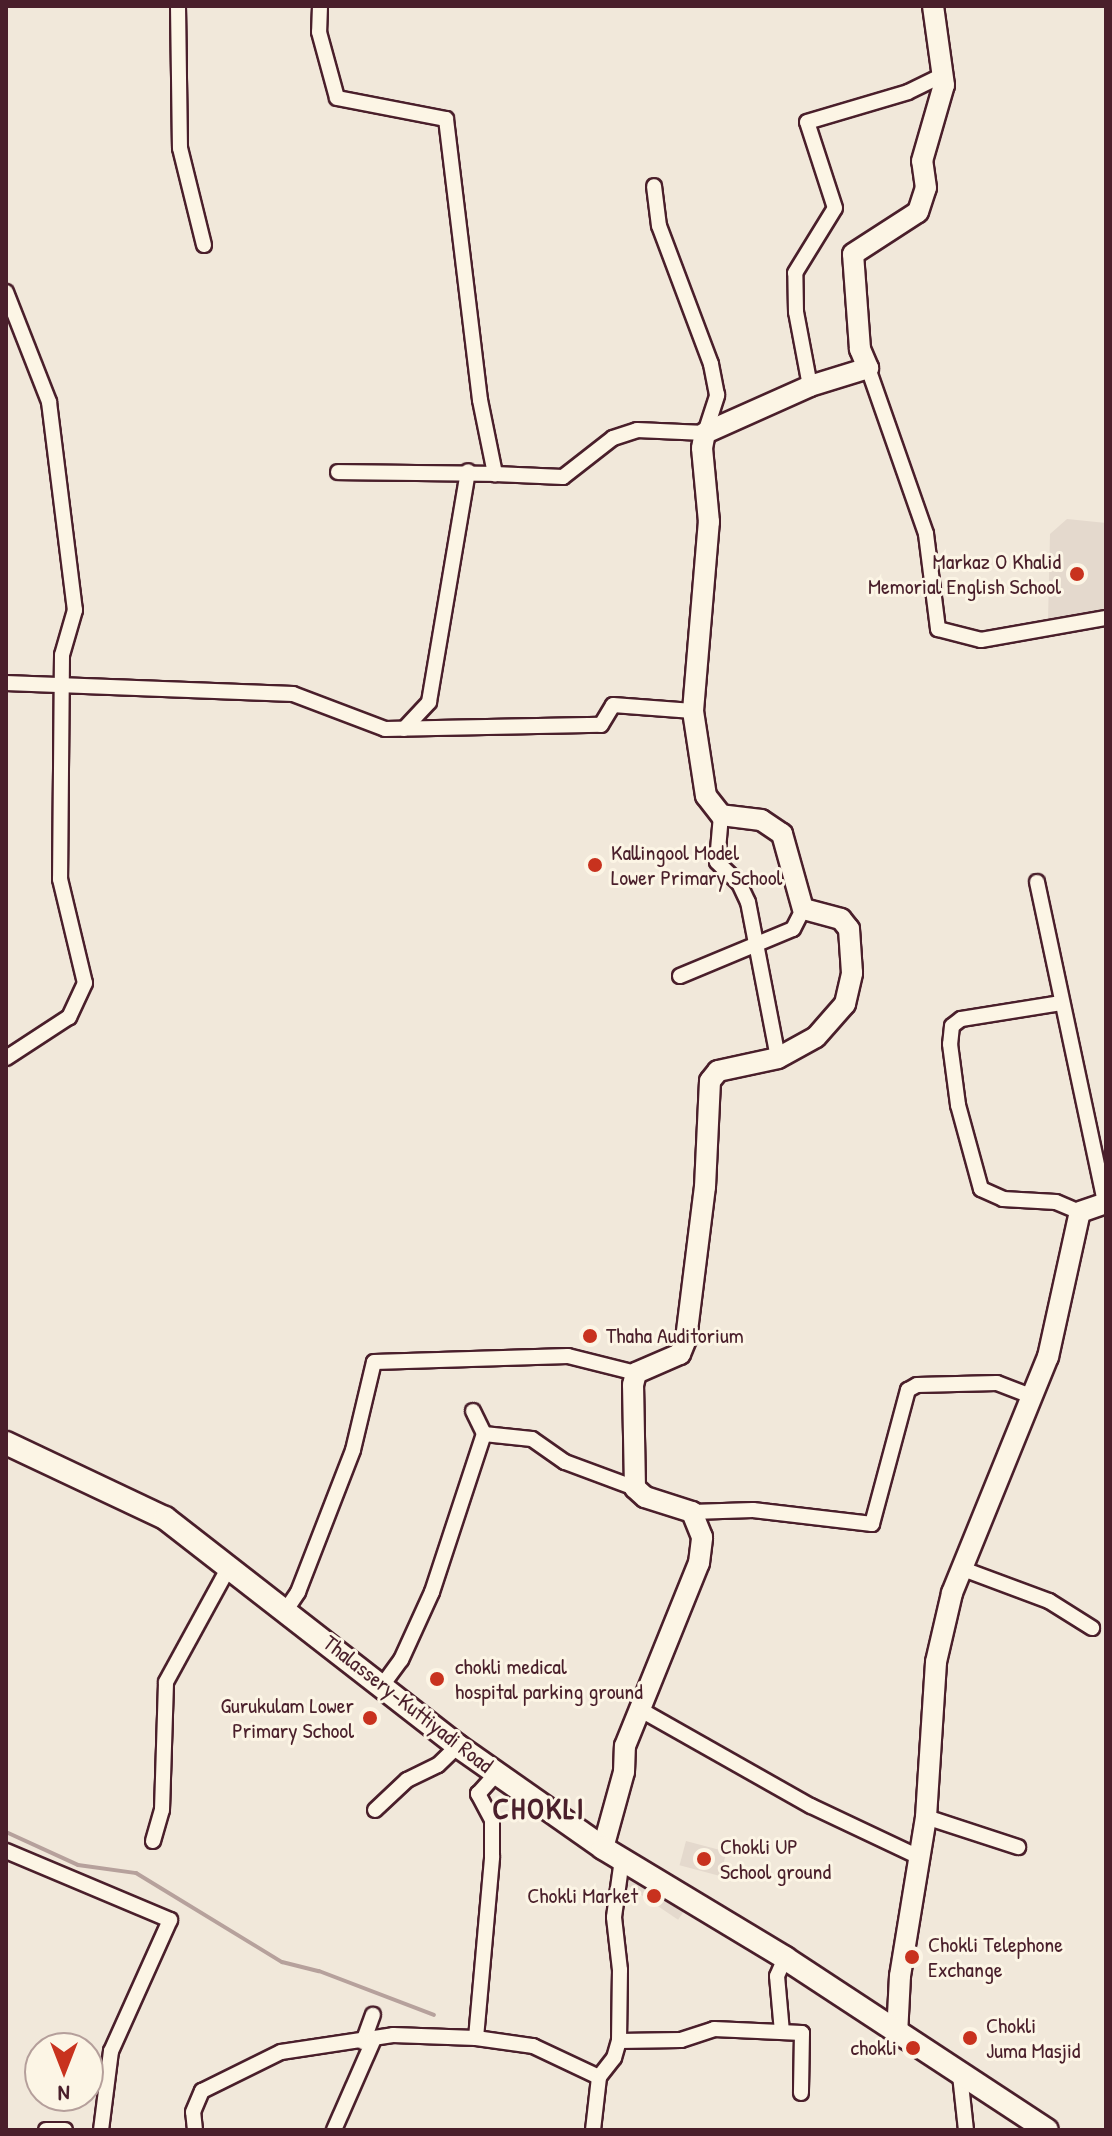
<!DOCTYPE html>
<style>
body{margin:0}
#map{position:relative;width:1112px;height:2136px;overflow:hidden;background:#f1e8da;font-family:"Patrick Hand",sans-serif}
div>[style]{position:absolute}
[style*='--x']{left:calc(var(--x)*1px);top:calc(var(--y)*1px);width:calc(var(--w)*1px);rotate:calc(var(--a)*1deg)}
.built>*{inset:0;background:#e4d9cd;transform-origin:0 0}
.stream>*{height:4px;margin:-2px;padding:0 2px;transform-origin:2px;border-radius:2px;background:#b6a19c}
.roads{filter:drop-shadow(2px 0 #4a1f2b) drop-shadow(-2px 0 #4a1f2b) drop-shadow(0 2px #4a1f2b) drop-shadow(0 -2px #4a1f2b)}
.street>*{height:14px;margin:-7px;padding:0 7px;transform-origin:7px;border-radius:7px;background:#fcf5e5}
.secondary>*{height:20px;margin:-10px;padding:0 10px;transform-origin:10px;border-radius:10px;background:#fcf5e5}
.primary>*{height:22px;margin:-11px;padding:0 11px;transform-origin:11px;border-radius:11px;background:#fcf5e5}
.dots>*{width:22px;height:22px;translate:-50% -50%;box-sizing:border-box;border:4px solid #fcf5e5;border-radius:50%}
span{translate:-50% -50%;white-space:nowrap;text-align:center;line-height:1.15;-webkit-text-stroke:6px #fcf5e5;paint-order:stroke}
.poi-label{font-size:22px;color:#4a1f2b}
.right{translate:-100% -50%;text-align:right}
.left{translate:0 -50%;text-align:left}
.street-label{font-size:22px;color:#4a1f2b}
.district-label{font-size:30px;color:#4a1f2b;font-weight:700;letter-spacing:2px}
.frame{position:absolute;inset:0;border:8px solid #4a1f2b;pointer-events:none}
.north{position:absolute;left:24px;top:2032px;width:80px;height:80px;box-sizing:border-box;background:#fcf5e5;border:2px solid #b59f9b;border-radius:50%;rotate:180deg;font-size:22px;font-weight:700;line-height:32px;text-align:center;color:#4a1f2b}
.north::after{content:'';display:block;margin:auto;width:28px;height:36px;background:#c8321e;clip-path:polygon(50% 0,100% 100%,50% 72%,0 100%)}
</style>
<div id="map">
<div class="built">
<div style="clip-path:polygon(1067px 519px,1106px 523px,1106px 615px,1048px 621px,1050px 534px)"></div>
<div style="left:686px;top:1841px;width:42px;height:25px;rotate:15deg"></div>
<div style="left:629px;top:1871px;width:68px;height:13px;rotate:34deg"></div>
</div>
<div class="stream">
<div style="--x:6;--y:1832;--w:79;--a:24.6"></div>
<div style="--x:78;--y:1865;--w:59;--a:7.9"></div>
<div style="--x:136;--y:1873;--w:171;--a:31.4"></div>
<div style="--x:282;--y:1962;--w:38;--a:14"></div>
<div style="--x:319;--y:1971;--w:123;--a:20.9"></div>
</div>
<div class="roads">
<div class="street">
<div style="--x:178;--y:6;--w:142;--a:89.2"></div>
<div style="--x:180;--y:148;--w:100;--a:76.1"></div>
<div style="--x:320;--y:6;--w:26;--a:92"></div>
<div style="--x:319;--y:32;--w:68;--a:74.7"></div>
<div style="--x:337;--y:98;--w:111;--a:10.9"></div>
<div style="--x:446;--y:119;--w:283;--a:83.1"></div>
<div style="--x:480;--y:400;--w:76;--a:78.5"></div>
<div style="--x:495;--y:474;--w:68;--a:2.5"></div>
<div style="--x:563;--y:477;--w:63;--a:-38"></div>
<div style="--x:613;--y:438;--w:25;--a:-18"></div>
<div style="--x:637;--y:430;--w:68;--a:2.5"></div>
<div style="--x:705;--y:433;--w:40;--a:-72"></div>
<div style="--x:717;--y:395;--w:32;--a:-101"></div>
<div style="--x:711;--y:364;--w:147;--a:-110.6"></div>
<div style="--x:659;--y:226;--w:40;--a:-97.1"></div>
<div style="--x:6;--y:292;--w:118;--a:68.6"></div>
<div style="--x:49;--y:402;--w:210;--a:82.9"></div>
<div style="--x:75;--y:610;--w:47;--a:106.1"></div>
<div style="--x:62;--y:655;--w:224;--a:90.5"></div>
<div style="--x:60;--y:879;--w:107;--a:76.5"></div>
<div style="--x:85;--y:983;--w:38;--a:115"></div>
<div style="--x:69;--y:1017;--w:75;--a:146.9"></div>
<div style="--x:868;--y:368;--w:176;--a:70.7"></div>
<div style="--x:926;--y:534;--w:96;--a:82.8"></div>
<div style="--x:938;--y:629;--w:44;--a:14.3"></div>
<div style="--x:981;--y:640;--w:127;--a:-10"></div>
<div style="--x:810;--y:386;--w:75;--a:-100.7"></div>
<div style="--x:796;--y:312;--w:39;--a:-91"></div>
<div style="--x:795;--y:273;--w:76;--a:-58.4"></div>
<div style="--x:835;--y:208;--w:90;--a:-108"></div>
<div style="--x:807;--y:122;--w:105;--a:-16.5"></div>
<div style="--x:908;--y:92;--w:37;--a:-26"></div>
<div style="--x:338;--y:472;--w:157;--a:0.7"></div>
<div style="--x:6;--y:683;--w:287;--a:2.2"></div>
<div style="--x:293;--y:694;--w:98;--a:20.8"></div>
<div style="--x:385;--y:729;--w:216;--a:-1.1"></div>
<div style="--x:601;--y:725;--w:23;--a:-59"></div>
<div style="--x:613;--y:705;--w:80;--a:4.3"></div>
<div style="--x:404;--y:729;--w:37;--a:-47"></div>
<div style="--x:429;--y:702;--w:234;--a:-80.4"></div>
<div style="--x:721;--y:815;--w:47;--a:94.9"></div>
<div style="--x:717;--y:862;--w:30;--a:44"></div>
<div style="--x:739;--y:883;--w:21;--a:65"></div>
<div style="--x:748;--y:902;--w:159;--a:79.1"></div>
<div style="--x:1037;--y:882;--w:328;--a:78"></div>
<div style="--x:680;--y:976;--w:122;--a:-22.6"></div>
<div style="--x:793;--y:929;--w:22;--a:-63"></div>
<div style="--x:1061;--y:1003;--w:101;--a:170.9"></div>
<div style="--x:961;--y:1019;--w:11;--a:142"></div>
<div style="--x:952;--y:1026;--w:18;--a:96"></div>
<div style="--x:950;--y:1044;--w:62;--a:82.5"></div>
<div style="--x:958;--y:1105;--w:87;--a:74.7"></div>
<div style="--x:981;--y:1189;--w:24;--a:24"></div>
<div style="--x:1003;--y:1199;--w:53;--a:3.2"></div>
<div style="--x:1056;--y:1202;--w:26;--a:23"></div>
<div style="--x:473;--y:1411;--w:25;--a:64"></div>
<div style="--x:692;--y:1512;--w:61;--a:-1.9"></div>
<div style="--x:753;--y:1510;--w:120;--a:6.7"></div>
<div style="--x:872;--y:1524;--w:139;--a:-75"></div>
<div style="--x:908;--y:1390;--w:10;--a:-29"></div>
<div style="--x:917;--y:1385;--w:80;--a:-1.4"></div>
<div style="--x:997;--y:1383;--w:39;--a:21"></div>
<div style="--x:963;--y:1569;--w:92;--a:20.4"></div>
<div style="--x:1049;--y:1601;--w:51;--a:32.1"></div>
<div style="--x:286;--y:1610;--w:22;--a:-56"></div>
<div style="--x:298;--y:1592;--w:152;--a:-68.8"></div>
<div style="--x:353;--y:1450;--w:90;--a:-76.6"></div>
<div style="--x:374;--y:1362;--w:194;--a:-1.8"></div>
<div style="--x:568;--y:1356;--w:70;--a:14"></div>
<div style="--x:384;--y:1683;--w:29;--a:-54"></div>
<div style="--x:401;--y:1660;--w:75;--a:-65.5"></div>
<div style="--x:432;--y:1592;--w:166;--a:-71.8"></div>
<div style="--x:484;--y:1434;--w:48;--a:5.9"></div>
<div style="--x:532;--y:1439;--w:40;--a:34.9"></div>
<div style="--x:565;--y:1462;--w:75;--a:20.4"></div>
<div style="--x:641;--y:1710;--w:195;--a:29.5"></div>
<div style="--x:811;--y:1806;--w:117;--a:25.3"></div>
<div style="--x:375;--y:1810;--w:44;--a:-43.2"></div>
<div style="--x:407;--y:1780;--w:34;--a:-26"></div>
<div style="--x:438;--y:1765;--w:28;--a:-44"></div>
<div style="--x:926;--y:1817;--w:97;--a:18.1"></div>
<div style="--x:153;--y:1841;--w:32;--a:-74"></div>
<div style="--x:162;--y:1810;--w:128;--a:-88.2"></div>
<div style="--x:166;--y:1682;--w:131;--a:-61.3"></div>
<div style="--x:6;--y:1851;--w:178;--a:22.8"></div>
<div style="--x:170;--y:1920;--w:144;--a:114.2"></div>
<div style="--x:111;--y:2051;--w:80;--a:97.2"></div>
<div style="--x:782;--y:2032;--w:56;--a:-95.1"></div>
<div style="--x:777;--y:1976;--w:20;--a:-66"></div>
<div style="--x:476;--y:2038;--w:58;--a:8"></div>
<div style="--x:533;--y:2046;--w:73;--a:25.2"></div>
<div style="--x:619;--y:2041;--w:62;--a:-0.9"></div>
<div style="--x:681;--y:2040;--w:35;--a:-18"></div>
<div style="--x:714;--y:2029;--w:88;--a:2.6"></div>
<div style="--x:802;--y:2033;--w:60;--a:91"></div>
<div style="--x:363;--y:2042;--w:29;--a:-70"></div>
<div style="--x:960;--y:2075;--w:55;--a:83.8"></div>
<div style="--x:46;--y:2130;--w:19;--a:0"></div>
<div style="--x:195;--y:2130;--w:18;--a:-96"></div>
<div style="--x:193;--y:2112;--w:23;--a:-67"></div>
<div style="--x:202;--y:2091;--w:88;--a:-26.3"></div>
<div style="--x:281;--y:2052;--w:113;--a:-8.6"></div>
<div style="--x:393;--y:2035;--w:83;--a:2.1"></div>
<div style="--x:476;--y:2038;--w:182;--a:-84.9"></div>
<div style="--x:492;--y:1857;--w:37;--a:-90"></div>
<div style="--x:492;--y:1820;--w:30;--a:-118"></div>
<div style="--x:478;--y:1794;--w:28;--a:-48"></div>
<div style="--x:334;--y:2130;--w:97;--a:-66.3"></div>
<div style="--x:593;--y:2130;--w:53;--a:-83.5"></div>
<div style="--x:599;--y:2077;--w:24;--a:-52"></div>
<div style="--x:614;--y:2058;--w:18;--a:-74"></div>
<div style="--x:619;--y:2041;--w:71;--a:-89.2"></div>
<div style="--x:620;--y:1970;--w:53;--a:-96.5"></div>
<div style="--x:614;--y:1917;--w:59;--a:-82.1"></div>
</div>
<div class="secondary">
<div style="--x:603;--y:1848;--w:79;--a:-74.6"></div>
<div style="--x:624;--y:1772;--w:26;--a:-88"></div>
<div style="--x:625;--y:1746;--w:197;--a:-68"></div>
<div style="--x:699;--y:1563;--w:26;--a:-83"></div>
<div style="--x:702;--y:1537;--w:27;--a:-112"></div>
<div style="--x:692;--y:1512;--w:49;--a:-162.3"></div>
<div style="--x:645;--y:1497;--w:13;--a:-138"></div>
<div style="--x:635;--y:1488;--w:103;--a:-91.1"></div>
<div style="--x:633;--y:1385;--w:12;--a:-76"></div>
<div style="--x:636;--y:1373;--w:48;--a:-23.4"></div>
<div style="--x:680;--y:1354;--w:16;--a:-68"></div>
<div style="--x:686;--y:1339;--w:153;--a:-82.9"></div>
<div style="--x:705;--y:1187;--w:106;--a:-87.3"></div>
<div style="--x:710;--y:1081;--w:13;--a:-51"></div>
<div style="--x:718;--y:1071;--w:61;--a:-12.2"></div>
<div style="--x:778;--y:1058;--w:43;--a:-28.9"></div>
<div style="--x:816;--y:1037;--w:44;--a:-48.7"></div>
<div style="--x:845;--y:1004;--w:32;--a:-77"></div>
<div style="--x:852;--y:973;--w:44;--a:-93.9"></div>
<div style="--x:849;--y:929;--w:13;--a:-129"></div>
<div style="--x:841;--y:919;--w:39;--a:-165"></div>
<div style="--x:803;--y:909;--w:78;--a:-105.6"></div>
<div style="--x:782;--y:834;--w:25;--a:-146"></div>
<div style="--x:761;--y:820;--w:40;--a:-172.9"></div>
<div style="--x:721;--y:815;--w:24;--a:-128"></div>
<div style="--x:706;--y:796;--w:86;--a:-98.7"></div>
<div style="--x:693;--y:711;--w:190;--a:-85.2"></div>
<div style="--x:709;--y:522;--w:74;--a:-95.4"></div>
<div style="--x:702;--y:448;--w:15;--a:-79"></div>
<div style="--x:705;--y:433;--w:115;--a:-24.1"></div>
<div style="--x:810;--y:386;--w:61;--a:-17.2"></div>
<div style="--x:868;--y:368;--w:21;--a:-113"></div>
<div style="--x:860;--y:349;--w:95;--a:-94.2"></div>
<div style="--x:853;--y:254;--w:77;--a:-32.9"></div>
<div style="--x:918;--y:212;--w:25;--a:-72"></div>
<div style="--x:926;--y:188;--w:27;--a:-98"></div>
<div style="--x:922;--y:161;--w:79;--a:-73.9"></div>
<div style="--x:944;--y:85;--w:80;--a:-97.9"></div>
<div style="--x:897;--y:2035;--w:59;--a:-87.1"></div>
<div style="--x:900;--y:1976;--w:161;--a:-80.7"></div>
<div style="--x:926;--y:1817;--w:155;--a:-86.3"></div>
<div style="--x:936;--y:1662;--w:71;--a:-76.9"></div>
<div style="--x:952;--y:1593;--w:255;--a:-67.9"></div>
<div style="--x:1048;--y:1357;--w:148;--a:-77.6"></div>
<div style="--x:1080;--y:1212;--w:28;--a:-19"></div>
</div>
<div class="primary">
<div style="--x:6;--y:1443;--w:176;--a:25.3"></div>
<div style="--x:165;--y:1518;--w:371;--a:37.9"></div>
<div style="--x:458;--y:1746;--w:177;--a:35.1"></div>
<div style="--x:603;--y:1848;--w:213;--a:31.1"></div>
<div style="--x:785;--y:1958;--w:313;--a:33.3"></div>
</div>
</div>
<div class="dots">
<div style="left:1077px;top:574px;background:#c8321e"></div>
<div style="left:595px;top:865px;background:#c8321e"></div>
<div style="left:590px;top:1336px;background:#c8321e"></div>
<div style="left:437px;top:1679px;background:#c8321e"></div>
<div style="left:370px;top:1718px;background:#c8321e"></div>
<div style="left:704px;top:1859px;background:#c8321e"></div>
<div style="left:654px;top:1896px;background:#c8321e"></div>
<div style="left:912px;top:1957px;background:#c8321e"></div>
<div style="left:970px;top:2038px;background:#c8321e"></div>
<div style="left:913px;top:2048px;background:#c8321e"></div>
</div>
<div class="poi-label">
<span class="right" style="left:1061px;top:574px">Markaz O Khalid<br>Memorial English School</span>
<span class="left" style="left:611px;top:865px">Kallingool Model<br>Lower Primary School</span>
<span class="left" style="left:606px;top:1336px">Thaha Auditorium</span>
<span class="left" style="left:455px;top:1679px">chokli medical<br>hospital parking ground</span>
<span class="right" style="left:354px;top:1718px">Gurukulam Lower<br>Primary School</span>
<span class="left" style="left:720px;top:1859px">Chokli UP<br>School ground</span>
<span class="right" style="left:638px;top:1896px">Chokli Market</span>
<span class="left" style="left:928px;top:1957px">Chokli Telephone<br>Exchange</span>
<span class="left" style="left:986px;top:2038px">Chokli<br>Juma Masjid</span>
<span class="right" style="left:897px;top:2048px">chokli</span>
</div>
<div class="street-label">
<span style="left:408px;top:1704px;rotate:38deg">Thalassery-Kuttiyadi Road</span>
</div>
<div class="district-label">
<span style="left:539px;top:1808px">CHOKLI</span>
</div>
<div class="frame"></div>
<div class="north">N</div>
</div>
